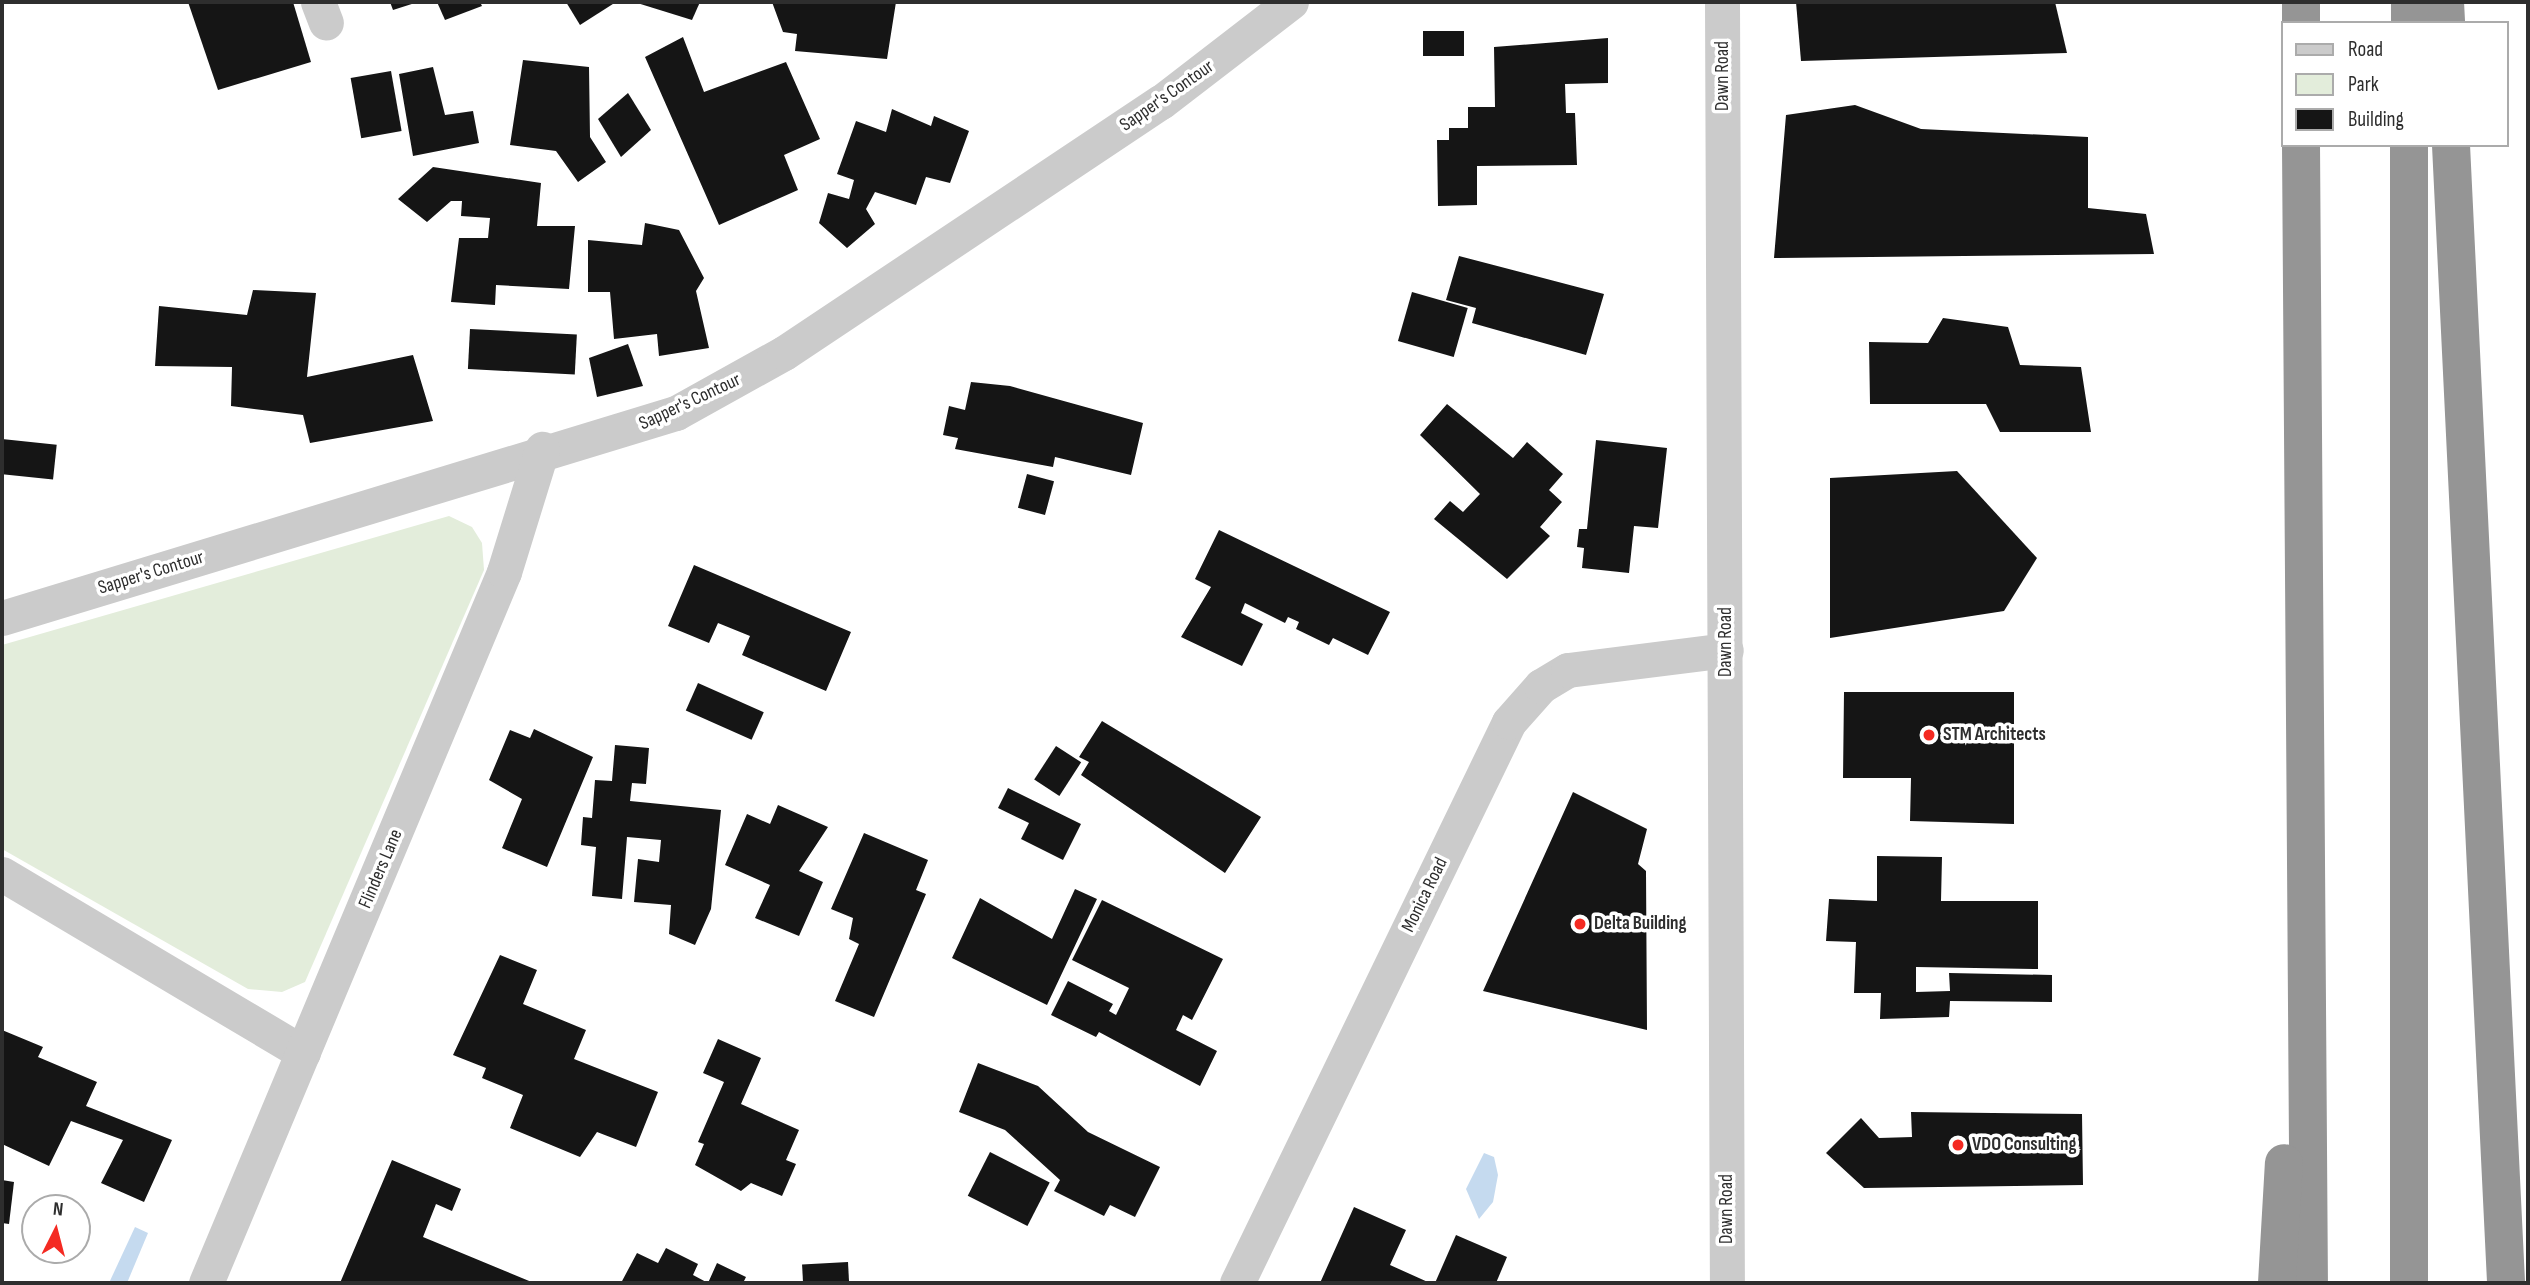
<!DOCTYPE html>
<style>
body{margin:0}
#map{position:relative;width:2530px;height:1285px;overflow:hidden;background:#fff;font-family:"Sofia Sans Condensed",sans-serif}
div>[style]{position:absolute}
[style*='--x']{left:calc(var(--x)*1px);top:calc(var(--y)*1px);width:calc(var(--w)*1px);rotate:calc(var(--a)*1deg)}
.green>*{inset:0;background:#e3eddb}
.water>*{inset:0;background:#c5daef}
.building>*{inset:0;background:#151515;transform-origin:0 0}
.street>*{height:35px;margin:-17.5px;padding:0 17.5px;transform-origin:17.5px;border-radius:17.5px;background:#cbcbcb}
.highway>*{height:38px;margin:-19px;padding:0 19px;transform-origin:19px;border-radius:19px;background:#959595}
.dots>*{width:19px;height:19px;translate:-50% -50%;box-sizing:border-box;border:4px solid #fff;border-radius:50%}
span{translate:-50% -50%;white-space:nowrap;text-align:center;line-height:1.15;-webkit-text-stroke:7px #fff;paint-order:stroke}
.street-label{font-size:19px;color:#2e2e2e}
.poi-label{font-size:19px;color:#2e2e2e;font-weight:700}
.left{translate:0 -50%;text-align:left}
.frame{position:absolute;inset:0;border:4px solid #2e2e2e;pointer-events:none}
.legend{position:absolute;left:2281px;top:21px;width:228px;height:126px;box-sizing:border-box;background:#fff;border:2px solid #ababab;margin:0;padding:9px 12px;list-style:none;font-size:21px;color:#2e2e2e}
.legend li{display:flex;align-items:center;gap:14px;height:35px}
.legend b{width:35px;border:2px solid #ababab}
.north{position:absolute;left:21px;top:1194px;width:70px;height:70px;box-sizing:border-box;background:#fff;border:2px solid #ababab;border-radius:50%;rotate:6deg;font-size:19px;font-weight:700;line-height:28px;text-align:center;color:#2e2e2e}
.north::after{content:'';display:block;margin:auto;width:24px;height:32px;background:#f42a22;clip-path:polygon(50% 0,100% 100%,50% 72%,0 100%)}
</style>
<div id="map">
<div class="green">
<div style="clip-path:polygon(449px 516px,472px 527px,482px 543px,484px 570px,305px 982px,282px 992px,248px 989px,2px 849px,2px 645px)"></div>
</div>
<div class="water">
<div style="clip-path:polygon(1484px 1153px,1494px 1157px,1498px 1175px,1493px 1202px,1479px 1219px,1466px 1189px)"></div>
<div style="clip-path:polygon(135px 1227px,148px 1233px,127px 1283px,109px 1283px)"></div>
</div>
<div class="building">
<div style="clip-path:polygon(188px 2px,293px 2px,311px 62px,218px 90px)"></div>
<div style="clip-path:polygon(390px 2px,418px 2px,393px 10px)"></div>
<div style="clip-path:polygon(437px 2px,480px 2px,482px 6px,445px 20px)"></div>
<div style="clip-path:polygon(566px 2px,616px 2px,580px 25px)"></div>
<div style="clip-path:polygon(634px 2px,700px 2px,692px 20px)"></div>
<div style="clip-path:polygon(772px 2px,896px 2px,887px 59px,795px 51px,797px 34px,783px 32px)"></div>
<div style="clip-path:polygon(1796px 2px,2055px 2px,2067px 53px,1801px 61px)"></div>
<div style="left:1464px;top:31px;width:25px;height:41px;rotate:90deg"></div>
<div style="clip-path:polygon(683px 37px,704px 92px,786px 62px,820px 139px,784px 155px,798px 190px,719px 225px,645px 57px)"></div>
<div style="clip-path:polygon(1608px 38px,1608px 83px,1565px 84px,1566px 113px,1575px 113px,1577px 165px,1477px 166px,1477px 205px,1438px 206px,1437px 140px,1449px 140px,1449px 128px,1468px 128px,1468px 107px,1495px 107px,1494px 47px)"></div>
<div style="clip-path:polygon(523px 60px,589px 67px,590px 137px,606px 162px,578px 182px,556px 151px,510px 145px)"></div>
<div style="clip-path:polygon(433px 67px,445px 115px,473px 111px,479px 143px,413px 156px,399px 74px)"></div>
<div style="left:391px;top:71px;width:61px;height:41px;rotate:80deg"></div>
<div style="clip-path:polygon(628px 93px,651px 130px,621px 157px,598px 119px)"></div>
<div style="clip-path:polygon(1855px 105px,1921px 129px,2088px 137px,2088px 208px,2146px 214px,2154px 254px,1774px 258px,1786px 115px)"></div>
<div style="clip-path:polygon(892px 109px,931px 126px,934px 116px,969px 131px,950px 183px,926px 177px,916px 205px,875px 192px,866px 209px,875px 224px,847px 248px,819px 223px,828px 193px,849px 199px,854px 180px,837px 174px,856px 121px,886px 132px)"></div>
<div style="clip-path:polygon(433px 167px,541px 183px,537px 226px,575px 226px,569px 289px,496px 285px,495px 305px,451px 302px,459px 238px,488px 238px,490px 218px,461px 216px,462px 201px,451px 201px,427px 222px,398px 199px)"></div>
<div style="clip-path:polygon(645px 223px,679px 230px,704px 278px,696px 291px,709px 348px,659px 356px,657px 334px,614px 339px,610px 292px,588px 292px,588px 240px,642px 245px)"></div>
<div style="clip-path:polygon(1459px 256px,1604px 294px,1586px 355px,1472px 323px,1476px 308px,1446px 300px)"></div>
<div style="clip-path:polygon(253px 290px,316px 293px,307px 377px,413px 355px,433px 421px,310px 443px,303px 415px,231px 406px,232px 367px,155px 366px,159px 306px,247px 315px)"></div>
<div style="left:1412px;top:292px;width:58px;height:51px;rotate:16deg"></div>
<div style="clip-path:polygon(1943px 318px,2008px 327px,2020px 365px,2081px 367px,2091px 432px,2000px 432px,1986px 404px,1870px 404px,1869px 342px,1928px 343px)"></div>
<div style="left:470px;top:329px;width:107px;height:40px;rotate:3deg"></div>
<div style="clip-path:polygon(628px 344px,643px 386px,597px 397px,589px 358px)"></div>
<div style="clip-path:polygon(971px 382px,1010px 386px,1143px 423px,1131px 475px,1055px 457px,1053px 467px,955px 449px,958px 438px,943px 435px,949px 406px,965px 410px)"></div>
<div style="clip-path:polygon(1447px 404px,1513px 458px,1527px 442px,1563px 474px,1549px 490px,1562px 502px,1540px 527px,1550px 536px,1507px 579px,1434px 519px,1450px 501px,1463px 512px,1480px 494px,1420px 435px)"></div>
<div style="left:2px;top:439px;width:55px;height:35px;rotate:6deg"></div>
<div style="clip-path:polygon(1596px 440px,1667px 448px,1658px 528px,1634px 526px,1629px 573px,1582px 568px,1584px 548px,1577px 547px,1579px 529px,1587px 529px)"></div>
<div style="clip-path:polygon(1957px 471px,2037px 558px,2004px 611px,1830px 638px,1830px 478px)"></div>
<div style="left:1027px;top:474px;width:28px;height:35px;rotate:15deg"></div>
<div style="clip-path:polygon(1219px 530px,1390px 612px,1368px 655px,1333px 638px,1329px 645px,1296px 629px,1299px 622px,1288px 617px,1285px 623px,1245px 603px,1241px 613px,1263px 624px,1242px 666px,1181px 637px,1211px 587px,1195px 579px)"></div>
<div style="clip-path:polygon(694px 565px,851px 632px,826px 691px,742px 655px,750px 636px,718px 623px,709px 643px,668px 626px)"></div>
<div style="left:698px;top:683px;width:72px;height:30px;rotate:24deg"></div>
<div style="clip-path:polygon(1844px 692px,2014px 692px,2014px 824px,1910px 821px,1911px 778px,1843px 778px)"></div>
<div style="clip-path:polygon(1102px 721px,1261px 817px,1225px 873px,1081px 775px,1089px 762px,1079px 757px)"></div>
<div style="clip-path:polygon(534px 729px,593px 757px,547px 867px,502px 848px,522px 799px,489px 780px,510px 730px,530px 738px)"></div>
<div style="clip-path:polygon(615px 745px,649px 748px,646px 784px,632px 783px,630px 801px,721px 810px,711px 909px,695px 945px,669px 934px,671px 905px,634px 902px,638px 859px,659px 862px,661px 840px,627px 837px,622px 899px,592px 896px,596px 847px,581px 845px,583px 817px,592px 818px,595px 780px,612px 781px)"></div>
<div style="left:1056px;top:746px;width:30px;height:40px;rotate:33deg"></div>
<div style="clip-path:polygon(1008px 788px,1081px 824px,1063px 860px,1021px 839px,1029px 823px,998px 808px)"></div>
<div style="clip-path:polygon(1573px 792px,1647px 829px,1638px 864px,1646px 871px,1647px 1030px,1483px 991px)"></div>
<div style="clip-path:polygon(778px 805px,828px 827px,799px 871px,823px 882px,799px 936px,755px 918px,770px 885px,725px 865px,747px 814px,770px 824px)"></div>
<div style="clip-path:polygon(864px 833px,928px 860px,916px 890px,926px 894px,874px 1017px,835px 1001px,859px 944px,849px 939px,853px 918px,831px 909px)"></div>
<div style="clip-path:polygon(1877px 856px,1942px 857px,1941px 901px,2038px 901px,2038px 969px,1916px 967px,1916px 992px,1950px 991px,1949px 973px,2052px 975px,2052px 1002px,1950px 1001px,1949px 1017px,1880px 1019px,1881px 993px,1854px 993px,1856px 942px,1826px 941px,1829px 899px,1877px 901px)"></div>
<div style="clip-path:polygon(1075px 889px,1097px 899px,1047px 1005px,952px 958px,980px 898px,1052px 939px)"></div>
<div style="clip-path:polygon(1102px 900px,1223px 959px,1192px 1020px,1183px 1015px,1176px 1030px,1217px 1051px,1200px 1086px,1099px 1032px,1096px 1037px,1051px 1015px,1068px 981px,1113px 1004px,1109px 1011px,1116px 1015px,1129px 988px,1072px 960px)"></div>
<div style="clip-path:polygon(500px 955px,537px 970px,523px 1004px,586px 1030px,574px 1059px,658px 1092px,636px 1147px,597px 1132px,580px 1157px,510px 1128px,523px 1095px,482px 1078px,486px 1068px,453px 1055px)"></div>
<div style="clip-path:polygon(2px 1030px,43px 1047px,38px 1057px,97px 1082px,86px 1106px,172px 1140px,144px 1202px,101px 1183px,123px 1140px,71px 1121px,49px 1166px,2px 1144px)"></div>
<div style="clip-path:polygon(718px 1039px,761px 1058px,741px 1104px,799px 1130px,786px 1160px,796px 1164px,782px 1196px,751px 1183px,741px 1191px,695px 1165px,704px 1144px,698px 1142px,724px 1082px,703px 1073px)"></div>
<div style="clip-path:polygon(978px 1063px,1038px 1086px,1088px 1132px,1160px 1167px,1135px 1217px,1110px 1205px,1104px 1216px,1054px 1191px,1060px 1180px,1005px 1130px,959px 1112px)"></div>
<div style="clip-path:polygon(1911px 1112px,2082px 1114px,2083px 1185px,1864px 1188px,1826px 1153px,1861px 1118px,1879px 1138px,1912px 1137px)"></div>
<div style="left:990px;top:1152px;width:67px;height:49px;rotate:27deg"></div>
<div style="clip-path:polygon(392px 1160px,461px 1189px,452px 1211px,436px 1204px,423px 1237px,534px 1283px,340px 1283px)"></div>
<div style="clip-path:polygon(2px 1180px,14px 1182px,9px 1224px,2px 1223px)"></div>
<div style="clip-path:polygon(1354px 1207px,1406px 1230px,1390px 1265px,1430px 1283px,1320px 1283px)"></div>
<div style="clip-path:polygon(1456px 1235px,1507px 1257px,1496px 1283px,1435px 1283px)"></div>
<div style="clip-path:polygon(666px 1248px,698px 1264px,693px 1275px,708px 1283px,717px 1263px,746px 1277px,743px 1283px,621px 1283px,637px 1253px,658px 1263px)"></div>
<div style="left:848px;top:1262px;width:21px;height:46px;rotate:87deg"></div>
</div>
<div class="street">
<div style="--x:318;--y:2;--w:22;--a:69"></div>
<div style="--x:1722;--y:2;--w:1281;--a:89.78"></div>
<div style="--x:2;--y:618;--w:704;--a:-16.92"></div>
<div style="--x:676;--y:413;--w:124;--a:-29.1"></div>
<div style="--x:784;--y:353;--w:453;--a:-33.7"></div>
<div style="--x:1161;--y:102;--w:164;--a:-37.6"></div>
<div style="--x:2;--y:874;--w:350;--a:30.7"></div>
<div style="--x:206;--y:1283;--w:771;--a:-67.26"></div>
<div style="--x:504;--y:572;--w:129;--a:-72.8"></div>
<div style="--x:1237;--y:1283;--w:623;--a:-64.13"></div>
<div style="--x:1509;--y:722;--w:48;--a:-48.4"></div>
<div style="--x:1541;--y:686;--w:31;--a:-31"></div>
<div style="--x:1568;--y:670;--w:159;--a:-7.2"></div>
</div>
<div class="highway">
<div style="--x:2301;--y:2;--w:21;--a:90"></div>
<div style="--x:2445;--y:2;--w:21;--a:87"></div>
<div style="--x:2410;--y:23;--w:21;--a:-90"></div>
<div style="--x:2301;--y:145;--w:1138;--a:89.6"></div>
<div style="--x:2409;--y:145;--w:1138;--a:90"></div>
<div style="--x:2451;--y:145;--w:1139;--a:87.23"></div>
<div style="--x:2277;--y:1283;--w:120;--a:-86.7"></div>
</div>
<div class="dots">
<div style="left:1929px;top:735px;background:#f42a22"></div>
<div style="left:1580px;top:924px;background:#f42a22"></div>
<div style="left:1958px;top:1145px;background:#f42a22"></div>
</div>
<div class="street-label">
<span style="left:1723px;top:76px;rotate:-90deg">Dawn Road</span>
<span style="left:1167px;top:96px;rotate:-35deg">Sapper's Contour</span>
<span style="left:690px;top:402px;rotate:-25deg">Sapper's Contour</span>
<span style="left:151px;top:573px;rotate:-17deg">Sapper's Contour</span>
<span style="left:1726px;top:642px;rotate:-90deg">Dawn Road</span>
<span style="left:381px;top:869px;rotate:-67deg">Flinders Lane</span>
<span style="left:1425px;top:895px;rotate:-64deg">Monica Road</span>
<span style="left:1727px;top:1209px;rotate:-90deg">Dawn Road</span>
</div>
<div class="poi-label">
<span class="left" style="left:1943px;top:735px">STM Architects</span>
<span class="left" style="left:1594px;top:924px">Delta Building</span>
<span class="left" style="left:1972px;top:1145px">VDO Consulting</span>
</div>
<div class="frame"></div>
<ul class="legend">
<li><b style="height:9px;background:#cbcbcb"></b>Road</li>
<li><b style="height:19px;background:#e3eddb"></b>Park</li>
<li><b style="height:19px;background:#151515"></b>Building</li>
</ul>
<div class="north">N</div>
</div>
